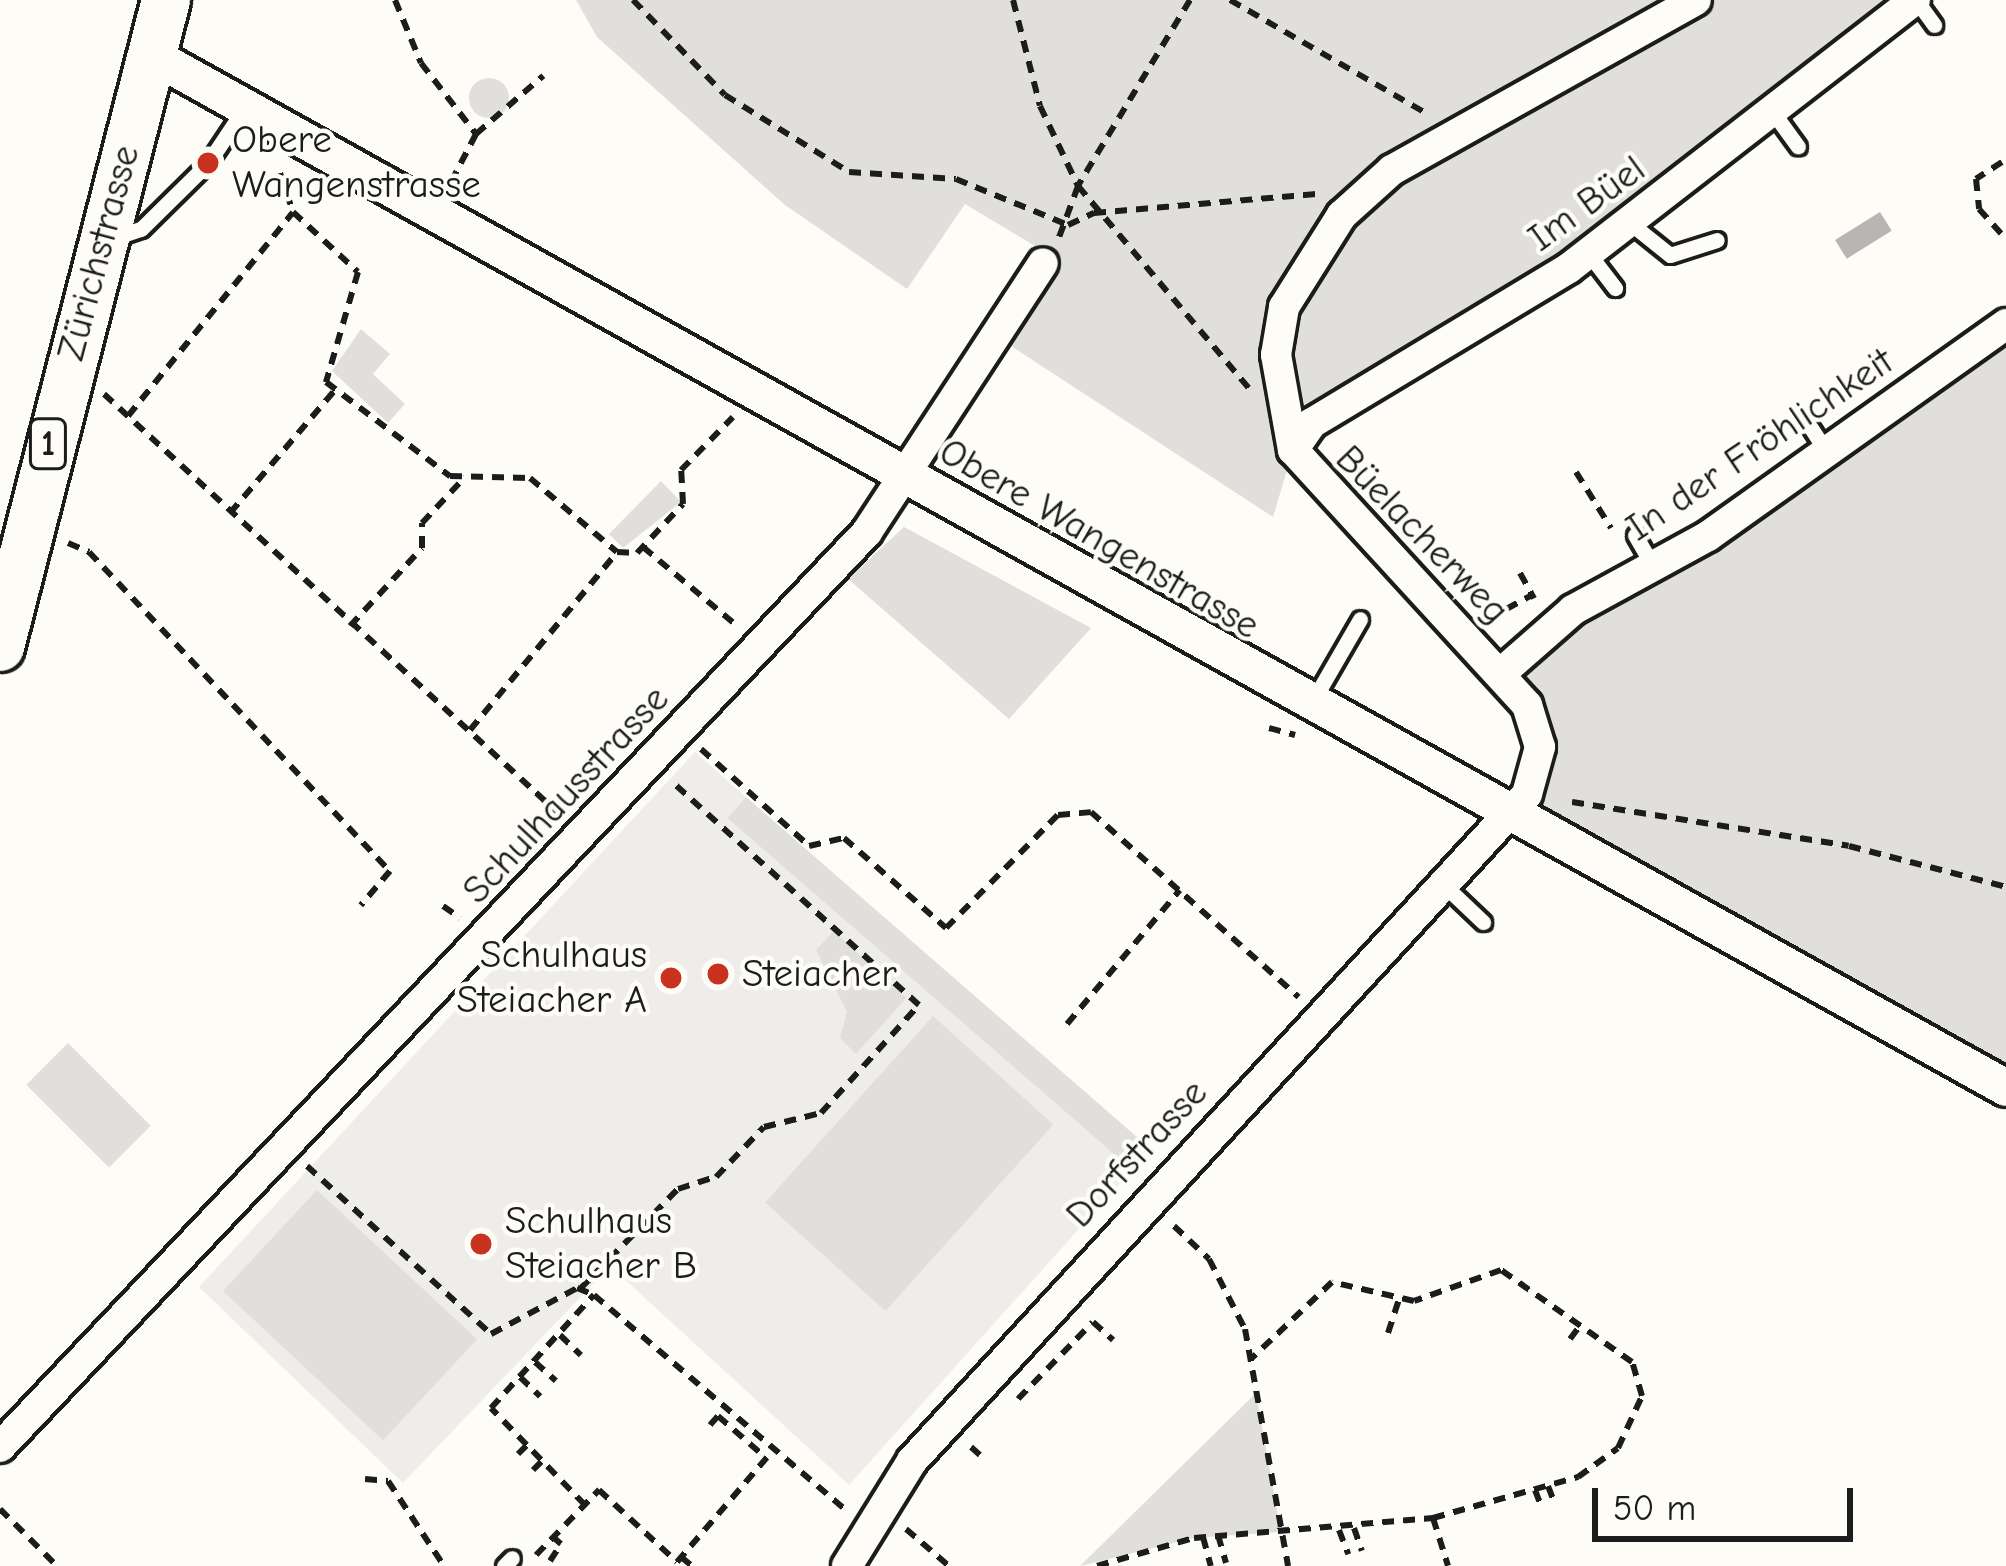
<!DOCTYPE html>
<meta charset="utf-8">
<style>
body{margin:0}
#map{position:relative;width:2006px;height:1566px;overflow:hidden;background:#fdfcf7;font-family:"Comic Neue",sans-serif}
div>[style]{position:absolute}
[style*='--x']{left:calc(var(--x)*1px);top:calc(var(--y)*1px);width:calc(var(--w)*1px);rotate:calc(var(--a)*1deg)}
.built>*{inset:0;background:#eeede9}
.green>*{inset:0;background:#e0dfdb;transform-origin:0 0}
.round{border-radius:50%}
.water>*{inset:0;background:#b7b6b2;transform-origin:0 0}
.path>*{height:6px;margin-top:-3px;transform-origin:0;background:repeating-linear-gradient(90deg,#1c1c1c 0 12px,transparent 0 21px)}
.roads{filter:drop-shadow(3px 0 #1c1c1c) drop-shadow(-3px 0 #1c1c1c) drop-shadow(0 3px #1c1c1c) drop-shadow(0 -3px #1c1c1c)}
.service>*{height:15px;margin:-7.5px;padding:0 7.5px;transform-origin:7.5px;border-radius:7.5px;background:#fdfcf7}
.minor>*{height:30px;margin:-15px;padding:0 15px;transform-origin:15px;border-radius:15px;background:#fdfcf7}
.tertiary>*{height:36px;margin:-18px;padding:0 18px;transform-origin:18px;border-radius:18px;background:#fdfcf7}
.primary>*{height:48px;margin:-24px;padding:0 24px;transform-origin:24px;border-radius:24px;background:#fdfcf7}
.dots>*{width:33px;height:33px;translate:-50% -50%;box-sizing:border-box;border:6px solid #fdfcf7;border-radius:50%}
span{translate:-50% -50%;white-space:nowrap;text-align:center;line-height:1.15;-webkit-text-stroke:9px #fdfcf7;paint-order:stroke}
.shield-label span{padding:3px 9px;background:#fdfcf7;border:3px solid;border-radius:9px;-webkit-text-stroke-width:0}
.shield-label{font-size:36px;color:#1c1c1c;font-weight:700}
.poi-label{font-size:39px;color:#1c1c1c}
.left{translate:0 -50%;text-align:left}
.right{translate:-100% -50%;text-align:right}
.street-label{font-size:39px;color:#1c1c1c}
.scale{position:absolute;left:1592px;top:1488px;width:261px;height:54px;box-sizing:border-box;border:6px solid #1c1c1c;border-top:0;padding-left:15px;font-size:36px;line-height:42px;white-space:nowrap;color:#1c1c1c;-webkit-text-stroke:9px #fdfcf7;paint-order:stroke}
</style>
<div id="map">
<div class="built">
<div style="clip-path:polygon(695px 752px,1149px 1151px,849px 1485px,610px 1266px,403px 1483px,199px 1287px)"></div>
</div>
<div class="green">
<div style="clip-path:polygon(576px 0,1915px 0,1293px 450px,1273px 517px,985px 329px,1035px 246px,965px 204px,907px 289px,785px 205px,597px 37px)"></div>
<div class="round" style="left:469px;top:78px;width:40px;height:40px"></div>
<div style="clip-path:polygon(2006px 324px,2006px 1088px,1535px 821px,1540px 747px,1500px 674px)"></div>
<div style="clip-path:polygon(361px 329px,390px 354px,373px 374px,405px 404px,388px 423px,332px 371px)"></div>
<div style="clip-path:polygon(661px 481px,681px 502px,623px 548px,609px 534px)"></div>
<div style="clip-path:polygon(904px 527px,1091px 628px,1009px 719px,848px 579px)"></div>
<div style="left:746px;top:797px;width:536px;height:28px;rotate:41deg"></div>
<div style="clip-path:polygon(834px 931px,906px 998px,856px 1054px,840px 1038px,847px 1012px,816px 950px)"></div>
<div style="left:933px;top:1016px;width:162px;height:251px;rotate:42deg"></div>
<div style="left:68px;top:1043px;width:117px;height:59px;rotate:45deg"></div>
<div style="left:317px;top:1190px;width:219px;height:138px;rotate:43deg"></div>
<div style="clip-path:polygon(1256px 1393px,1281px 1532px,1194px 1538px,1080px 1566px)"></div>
</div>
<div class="water">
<div style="left:1880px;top:212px;width:22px;height:53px;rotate:58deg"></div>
</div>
<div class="path">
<div style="--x:395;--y:0;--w:68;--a:67.6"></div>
<div style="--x:421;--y:63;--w:90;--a:52.2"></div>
<div style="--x:476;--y:134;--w:54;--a:117.5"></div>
<div style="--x:633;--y:0;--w:132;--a:45.9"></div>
<div style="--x:725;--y:95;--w:146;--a:31.8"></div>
<div style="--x:849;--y:172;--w:107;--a:3.7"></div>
<div style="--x:956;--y:179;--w:121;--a:22.3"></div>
<div style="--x:1068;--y:225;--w:29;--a:-25"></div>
<div style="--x:1094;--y:213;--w:223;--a:-4.9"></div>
<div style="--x:1013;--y:0;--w:109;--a:75.7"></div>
<div style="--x:1040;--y:106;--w:89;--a:64.6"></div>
<div style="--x:1078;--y:186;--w:58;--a:110.3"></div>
<div style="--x:1190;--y:0;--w:217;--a:121.1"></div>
<div style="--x:1078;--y:186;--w:265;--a:49.8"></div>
<div style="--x:1230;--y:0;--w:226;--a:30"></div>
<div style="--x:476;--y:134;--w:89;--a:-40.9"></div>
<div style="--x:2002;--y:162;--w:31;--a:147"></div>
<div style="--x:1976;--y:179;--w:30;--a:84"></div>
<div style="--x:1979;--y:209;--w:40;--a:48"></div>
<div style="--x:280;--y:173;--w:41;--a:71.6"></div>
<div style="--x:293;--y:212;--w:88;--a:42.7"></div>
<div style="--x:358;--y:272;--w:115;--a:106.2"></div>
<div style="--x:326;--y:382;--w:156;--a:37.2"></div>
<div style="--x:450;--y:476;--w:80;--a:1.4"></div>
<div style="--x:530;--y:478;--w:114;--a:40.4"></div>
<div style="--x:617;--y:552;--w:20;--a:3"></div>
<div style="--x:637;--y:553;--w:67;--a:-46.8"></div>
<div style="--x:683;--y:504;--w:34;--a:-93"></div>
<div style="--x:681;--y:470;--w:74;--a:-45.5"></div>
<div style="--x:104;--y:394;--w:616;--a:42.7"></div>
<div style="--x:128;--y:416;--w:262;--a:-51"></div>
<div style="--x:1576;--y:472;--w:66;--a:58"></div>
<div style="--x:230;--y:513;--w:162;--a:-49.5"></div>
<div style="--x:68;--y:543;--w:23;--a:23"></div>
<div style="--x:89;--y:552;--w:439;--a:46.7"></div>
<div style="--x:390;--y:871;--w:45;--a:130.5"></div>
<div style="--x:643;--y:547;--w:123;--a:40"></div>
<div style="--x:1520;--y:573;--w:29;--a:61"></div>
<div style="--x:1488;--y:619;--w:50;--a:-28.6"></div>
<div style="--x:350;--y:626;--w:106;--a:-47.3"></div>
<div style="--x:422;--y:548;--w:25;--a:-90"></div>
<div style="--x:422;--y:523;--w:63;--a:-46.9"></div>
<div style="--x:1269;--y:728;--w:27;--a:15"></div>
<div style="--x:470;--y:730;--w:231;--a:-50.4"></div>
<div style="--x:701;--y:749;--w:145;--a:41.9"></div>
<div style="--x:809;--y:846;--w:36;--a:-13"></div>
<div style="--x:844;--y:838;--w:136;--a:41.4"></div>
<div style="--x:946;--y:928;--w:159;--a:-45.3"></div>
<div style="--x:1058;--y:815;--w:33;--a:-5"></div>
<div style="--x:1091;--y:812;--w:278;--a:41.7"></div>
<div style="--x:1572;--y:802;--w:280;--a:9"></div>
<div style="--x:1849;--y:846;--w:162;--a:14.6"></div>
<div style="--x:443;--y:906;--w:21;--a:35"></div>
<div style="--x:1067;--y:1024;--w:175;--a:-49.9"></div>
<div style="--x:307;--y:1166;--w:249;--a:42.4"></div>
<div style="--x:491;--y:1334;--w:98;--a:-28.1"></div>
<div style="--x:577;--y:1288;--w:18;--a:22"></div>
<div style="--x:1174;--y:1226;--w:48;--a:43.3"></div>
<div style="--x:1209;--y:1259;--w:79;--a:62.8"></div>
<div style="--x:1245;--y:1329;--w:241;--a:79.7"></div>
<div style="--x:580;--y:1289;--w:140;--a:-45.6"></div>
<div style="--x:678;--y:1189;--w:40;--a:-18"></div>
<div style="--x:716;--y:1177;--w:69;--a:-46.2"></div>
<div style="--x:764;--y:1127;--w:59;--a:-13.8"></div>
<div style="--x:821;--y:1113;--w:146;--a:-47.8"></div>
<div style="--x:919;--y:1005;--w:334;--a:-137.9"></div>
<div style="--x:1388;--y:1333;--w:35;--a:-72"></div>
<div style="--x:560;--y:1335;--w:29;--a:44"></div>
<div style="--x:1570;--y:1339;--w:20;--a:-53"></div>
<div style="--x:535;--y:1362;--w:28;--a:42"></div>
<div style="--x:520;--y:1377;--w:28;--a:44"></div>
<div style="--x:1018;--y:1399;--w:107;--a:-45.8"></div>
<div style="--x:1093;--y:1322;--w:27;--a:42"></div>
<div style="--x:710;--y:1425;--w:12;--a:-48"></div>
<div style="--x:718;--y:1416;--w:62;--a:41.1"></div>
<div style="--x:971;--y:1447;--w:12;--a:42"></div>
<div style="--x:518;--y:1454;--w:13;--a:-45"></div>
<div style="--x:533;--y:1470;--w:13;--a:-45"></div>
<div style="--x:365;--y:1479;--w:23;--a:5"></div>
<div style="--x:388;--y:1481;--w:102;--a:56.6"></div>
<div style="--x:1548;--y:1486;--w:14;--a:69"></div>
<div style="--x:1535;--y:1490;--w:14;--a:69"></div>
<div style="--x:585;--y:1505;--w:135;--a:-134.1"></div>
<div style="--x:491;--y:1408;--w:153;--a:-47.7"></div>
<div style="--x:594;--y:1295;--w:333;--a:40.5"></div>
<div style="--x:0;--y:1509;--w:81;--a:45"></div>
<div style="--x:1433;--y:1518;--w:50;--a:72.6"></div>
<div style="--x:1354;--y:1528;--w:24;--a:71"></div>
<div style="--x:906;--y:1529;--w:57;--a:40.7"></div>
<div style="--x:1339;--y:1530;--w:26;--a:69"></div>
<div style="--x:1218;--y:1535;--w:29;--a:74"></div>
<div style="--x:1203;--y:1537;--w:30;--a:75"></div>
<div style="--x:536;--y:1555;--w:91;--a:-45.9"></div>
<div style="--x:599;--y:1490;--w:106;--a:42.7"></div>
<div style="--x:677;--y:1562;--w:150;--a:-49.3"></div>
<div style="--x:681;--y:1557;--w:14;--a:39"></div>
<div style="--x:550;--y:1561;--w:20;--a:-57"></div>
<div style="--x:561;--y:1544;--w:11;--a:-139"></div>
<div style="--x:1097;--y:1566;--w:101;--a:-16.1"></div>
<div style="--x:1194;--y:1538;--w:240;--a:-4.8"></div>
<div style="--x:1433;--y:1518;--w:151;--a:-15.8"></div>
<div style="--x:1578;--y:1477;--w:49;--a:-35.9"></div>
<div style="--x:1618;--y:1448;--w:57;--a:-65.2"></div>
<div style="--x:1642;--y:1396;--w:35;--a:-106"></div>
<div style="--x:1632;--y:1362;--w:160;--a:-144.9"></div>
<div style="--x:1501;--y:1270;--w:92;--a:160.4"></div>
<div style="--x:1414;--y:1301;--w:84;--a:-167"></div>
<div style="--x:1332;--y:1282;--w:112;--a:136.5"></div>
</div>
<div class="roads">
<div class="service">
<div style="--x:1916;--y:0;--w:31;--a:54"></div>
<div style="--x:1775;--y:115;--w:39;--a:54"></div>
<div style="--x:1630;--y:223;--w:51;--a:38.7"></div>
<div style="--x:1670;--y:255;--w:49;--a:-17.7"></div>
<div style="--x:116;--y:237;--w:26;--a:-18"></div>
<div style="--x:141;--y:229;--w:94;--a:-44.6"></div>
<div style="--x:208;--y:163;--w:65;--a:-56.3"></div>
<div style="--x:1589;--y:254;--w:43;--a:52.6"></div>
<div style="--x:1811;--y:428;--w:27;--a:57"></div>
<div style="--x:1635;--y:535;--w:36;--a:60"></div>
<div style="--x:1311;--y:704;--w:98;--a:-60"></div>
<div style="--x:1444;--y:885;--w:54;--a:43.5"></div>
<div style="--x:504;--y:1566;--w:11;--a:-45"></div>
</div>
<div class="minor">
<div style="--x:1293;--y:450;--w:33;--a:-55"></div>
<div style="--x:1312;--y:423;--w:300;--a:-31.1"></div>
<div style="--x:1569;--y:268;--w:438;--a:-37.8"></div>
<div style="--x:1500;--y:674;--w:97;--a:-41.2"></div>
<div style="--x:1573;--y:610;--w:154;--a:-28.7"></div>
<div style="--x:1708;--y:536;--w:366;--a:-35.4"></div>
<div style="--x:0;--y:1447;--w:1261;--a:-46.54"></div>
<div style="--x:867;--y:532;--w:321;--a:-56.8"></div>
<div style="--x:847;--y:1566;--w:123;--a:-58.2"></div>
<div style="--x:912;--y:1461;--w:907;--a:-47.32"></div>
<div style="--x:1527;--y:794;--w:49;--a:-74.5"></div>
<div style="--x:1540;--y:747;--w:44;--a:-107.2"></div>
<div style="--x:1527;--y:705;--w:346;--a:-132.5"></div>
<div style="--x:1293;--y:450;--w:97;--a:-100.1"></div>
<div style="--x:1276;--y:355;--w:49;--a:-80.5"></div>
<div style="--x:1284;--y:307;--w:109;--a:-57.8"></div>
<div style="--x:1342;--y:215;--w:67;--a:-42"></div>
<div style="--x:1392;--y:170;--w:348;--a:-29.2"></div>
</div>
<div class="tertiary">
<div style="--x:153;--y:56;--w:2121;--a:29.11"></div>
</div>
<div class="primary">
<div style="--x:0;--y:647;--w:668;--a:-75.61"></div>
</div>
</div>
<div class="dots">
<div style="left:208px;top:163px;background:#c8321e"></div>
<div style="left:718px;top:974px;background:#c8321e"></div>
<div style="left:671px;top:978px;background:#c8321e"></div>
<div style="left:481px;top:1244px;background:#c8321e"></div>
</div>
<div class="shield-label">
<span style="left:48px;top:444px">1</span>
</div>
<div class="poi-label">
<span class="left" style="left:232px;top:163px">Obere<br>Wangenstrasse</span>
<span class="right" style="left:647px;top:978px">Schulhaus<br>Steiacher A</span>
<span class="left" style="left:742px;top:974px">Steiacher</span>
<span class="left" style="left:505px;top:1244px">Schulhaus<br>Steiacher B</span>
</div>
<div class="street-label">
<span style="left:1587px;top:204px;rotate:-36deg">Im Büel</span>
<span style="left:99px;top:253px;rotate:-75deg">Zürichstrasse</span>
<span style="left:1760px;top:445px;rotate:-34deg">In der Fröhlichkeit</span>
<span style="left:1422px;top:535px;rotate:46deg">Büelacherweg</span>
<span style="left:1099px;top:539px;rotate:30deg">Obere Wangenstrasse</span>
<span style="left:566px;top:795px;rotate:-47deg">Schulhausstrasse</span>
<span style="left:1137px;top:1154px;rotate:-47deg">Dorfstrasse</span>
</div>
<div class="scale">50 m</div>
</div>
